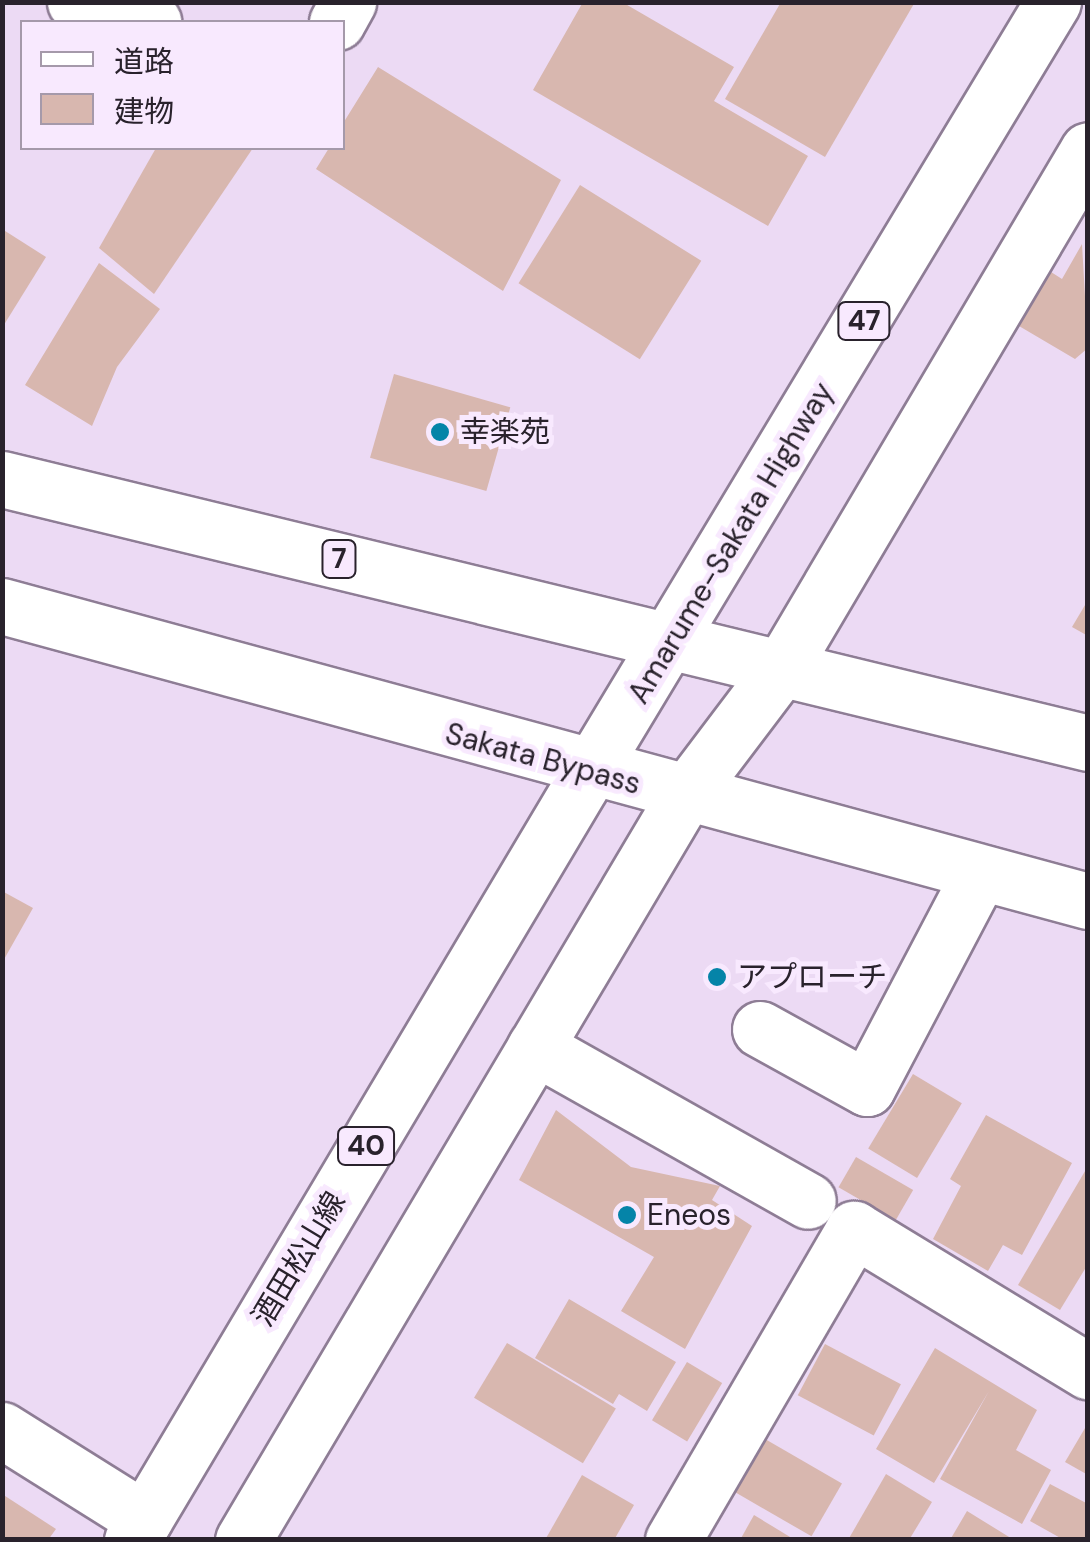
<!DOCTYPE html>
<meta charset="utf-8">
<style>
body{margin:0}
#map{position:relative;width:1090px;height:1542px;overflow:hidden;background:#ecdaf4;font-family:"DM Sans","Noto Sans JP",sans-serif}
div>[style]{position:absolute}
[style*='--x']{left:calc(var(--x)*1px);top:calc(var(--y)*1px);width:calc(var(--w)*1px);rotate:calc(var(--a)*1deg)}
.building>*{inset:0;background:#d8b7af;transform-origin:0 0}
.roads{filter:drop-shadow(2px 0 #8e7d95) drop-shadow(-2px 0 #8e7d95) drop-shadow(0 2px #8e7d95) drop-shadow(0 -2px #8e7d95)}
.minor>*{height:55px;margin:-27.5px;padding:0 27.5px;transform-origin:27.5px;border-radius:27.5px;background:#fff}
.major>*{height:55px;margin:-27.5px;padding:0 27.5px;transform-origin:27.5px;border-radius:27.5px;background:#fff}
.highway>*{height:55px;margin:-27.5px;padding:0 27.5px;transform-origin:27.5px;border-radius:27.5px;background:#fff}
.dots>*{width:28px;height:28px;translate:-50% -50%;box-sizing:border-box;border:5px solid #f8e9fe;border-radius:50%}
span{translate:-50% -50%;white-space:nowrap;text-align:center;line-height:1.15;-webkit-text-stroke:10px #f8e9fe;paint-order:stroke}
.shield-label span{padding:2px 8px;background:#f8e9fe;border:2px solid;border-radius:8px;-webkit-text-stroke-width:0}
.shield-label{font-size:28px;color:#29222c;font-weight:700}
.poi-label{font-size:30px;color:#29222c}
.left{translate:0 -50%;text-align:left}
.street-label{font-size:30px;color:#29222c}
.frame{position:absolute;inset:0;border:5px solid #29222c;pointer-events:none}
.legend{position:absolute;left:20px;top:20px;width:325px;height:130px;box-sizing:border-box;background:#f8e9fe;border:2px solid #a599aa;margin:0;padding:12px 18px;list-style:none;font-size:30px;color:#29222c}
.legend li{display:flex;align-items:center;gap:20px;height:50px}
.legend b{width:50px;border:2px solid #a599aa}
</style>
<div id="map">
<div class="building">
<div style="clip-path:polygon(583px 2px,622px 2px,734px 67px,714px 101px,808px 156px,768px 226px,533px 90px)"></div>
<div style="clip-path:polygon(781px 2px,915px 2px,825px 157px,725px 99px)"></div>
<div style="clip-path:polygon(378px 67px,561px 180px,503px 291px,316px 169px,329px 148px,342px 148px,342px 125px)"></div>
<div style="clip-path:polygon(156px 148px,253px 148px,154px 294px,99px 248px)"></div>
<div style="left:580px;top:185px;width:143px;height:116px;rotate:32deg"></div>
<div style="clip-path:polygon(2px 229px,46px 257px,2px 328px)"></div>
<div style="clip-path:polygon(1082px 244px,1088px 348px,1075px 359px,1019px 326px,1051px 272px,1062px 279px)"></div>
<div style="clip-path:polygon(99px 263px,160px 309px,117px 367px,92px 426px,25px 385px)"></div>
<div style="left:394px;top:374px;width:121px;height:87px;rotate:16deg"></div>
<div style="clip-path:polygon(1088px 600px,1088px 636px,1072px 627px)"></div>
<div style="clip-path:polygon(2px 891px,33px 908px,2px 963px)"></div>
<div style="left:913px;top:1074px;width:57px;height:87px;rotate:31deg"></div>
<div style="clip-path:polygon(556px 1110px,631px 1167px,720px 1186px,712px 1200px,752px 1226px,685px 1349px,621px 1311px,654px 1257px,519px 1180px)"></div>
<div style="clip-path:polygon(986px 1115px,1072px 1163px,1022px 1255px,1003px 1245px,988px 1271px,933px 1239px,961px 1186px,950px 1179px)"></div>
<div style="left:856px;top:1157px;width:66px;height:35px;rotate:30deg"></div>
<div style="clip-path:polygon(1088px 1166px,1088px 1264px,1060px 1310px,1018px 1285px)"></div>
<div style="clip-path:polygon(569px 1299px,676px 1362px,647px 1411px,619px 1394px,613px 1404px,535px 1358px)"></div>
<div style="left:507px;top:1343px;width:127px;height:64px;rotate:31deg"></div>
<div style="left:825px;top:1344px;width:86px;height:58px;rotate:28deg"></div>
<div style="clip-path:polygon(935px 1348px,1037px 1410px,1016px 1450px,1051px 1470px,1022px 1524px,940px 1479px,989px 1391px,934px 1483px,876px 1449px)"></div>
<div style="left:687px;top:1362px;width:41px;height:68px;rotate:31deg"></div>
<div style="clip-path:polygon(1088px 1423px,1088px 1475px,1065px 1462px)"></div>
<div style="left:758px;top:1435px;width:97px;height:61px;rotate:30deg"></div>
<div style="clip-path:polygon(886px 1474px,932px 1502px,909px 1540px,848px 1540px)"></div>
<div style="clip-path:polygon(582px 1475px,634px 1505px,614px 1540px,545px 1540px)"></div>
<div style="clip-path:polygon(1050px 1484px,1088px 1504px,1088px 1540px,1064px 1540px,1030px 1521px)"></div>
<div style="clip-path:polygon(2px 1494px,56px 1529px,48px 1540px,2px 1540px)"></div>
<div style="clip-path:polygon(967px 1511px,1014px 1540px,950px 1540px)"></div>
<div style="clip-path:polygon(754px 1515px,795px 1540px,740px 1540px)"></div>
</div>
<div class="roads">
<div class="minor">
<div style="--x:75;--y:2;--w:81;--a:14.4"></div>
<div style="--x:337;--y:22;--w:23;--a:-61"></div>
<div style="--x:760;--y:1029;--w:122;--a:28.9"></div>
<div style="--x:867;--y:1088;--w:243;--a:-62.3"></div>
<div style="--x:535;--y:1047;--w:313;--a:29.4"></div>
<div style="--x:2;--y:1430;--w:168;--a:32.1"></div>
<div style="--x:673;--y:1540;--w:360;--a:-59.8"></div>
<div style="--x:854;--y:1229;--w:274;--a:31.3"></div>
</div>
<div class="major">
<div style="--x:132;--y:1540;--w:894;--a:-59.25"></div>
<div style="--x:243;--y:1540;--w:863;--a:-59.33"></div>
</div>
<div class="highway">
<div style="--x:2;--y:479;--w:1118;--a:13.66"></div>
<div style="--x:2;--y:606;--w:1125;--a:15.2"></div>
<div style="--x:589;--y:772;--w:899;--a:-58.93"></div>
<div style="--x:683;--y:798;--w:166;--a:-52.9"></div>
<div style="--x:783;--y:666;--w:599;--a:-59.41"></div>
</div>
</div>
<div class="dots">
<div style="left:440px;top:432px;background:#0584a8"></div>
<div style="left:717px;top:977px;background:#0584a8"></div>
<div style="left:627px;top:1215px;background:#0584a8"></div>
</div>
<div class="shield-label">
<span style="left:864px;top:321px">47</span>
<span style="left:339px;top:559px">7</span>
<span style="left:366px;top:1146px">40</span>
</div>
<div class="poi-label">
<span class="left" style="left:460px;top:432px">幸楽苑</span>
<span class="left" style="left:737px;top:977px">アプローチ</span>
<span class="left" style="left:647px;top:1215px">Eneos</span>
</div>
<div class="street-label">
<span style="left:731px;top:543px;rotate:-59deg">Amarume-Sakata Highway</span>
<span style="left:543px;top:759px;rotate:15deg">Sakata Bypass</span>
<span style="left:299px;top:1259px;rotate:-59deg">酒田松山線</span>
</div>
<div class="frame"></div>
<ul class="legend">
<li><b style="height:12px;background:#fff"></b>道路</li>
<li><b style="height:28px;background:#d8b7af"></b>建物</li>
</ul>
</div>
